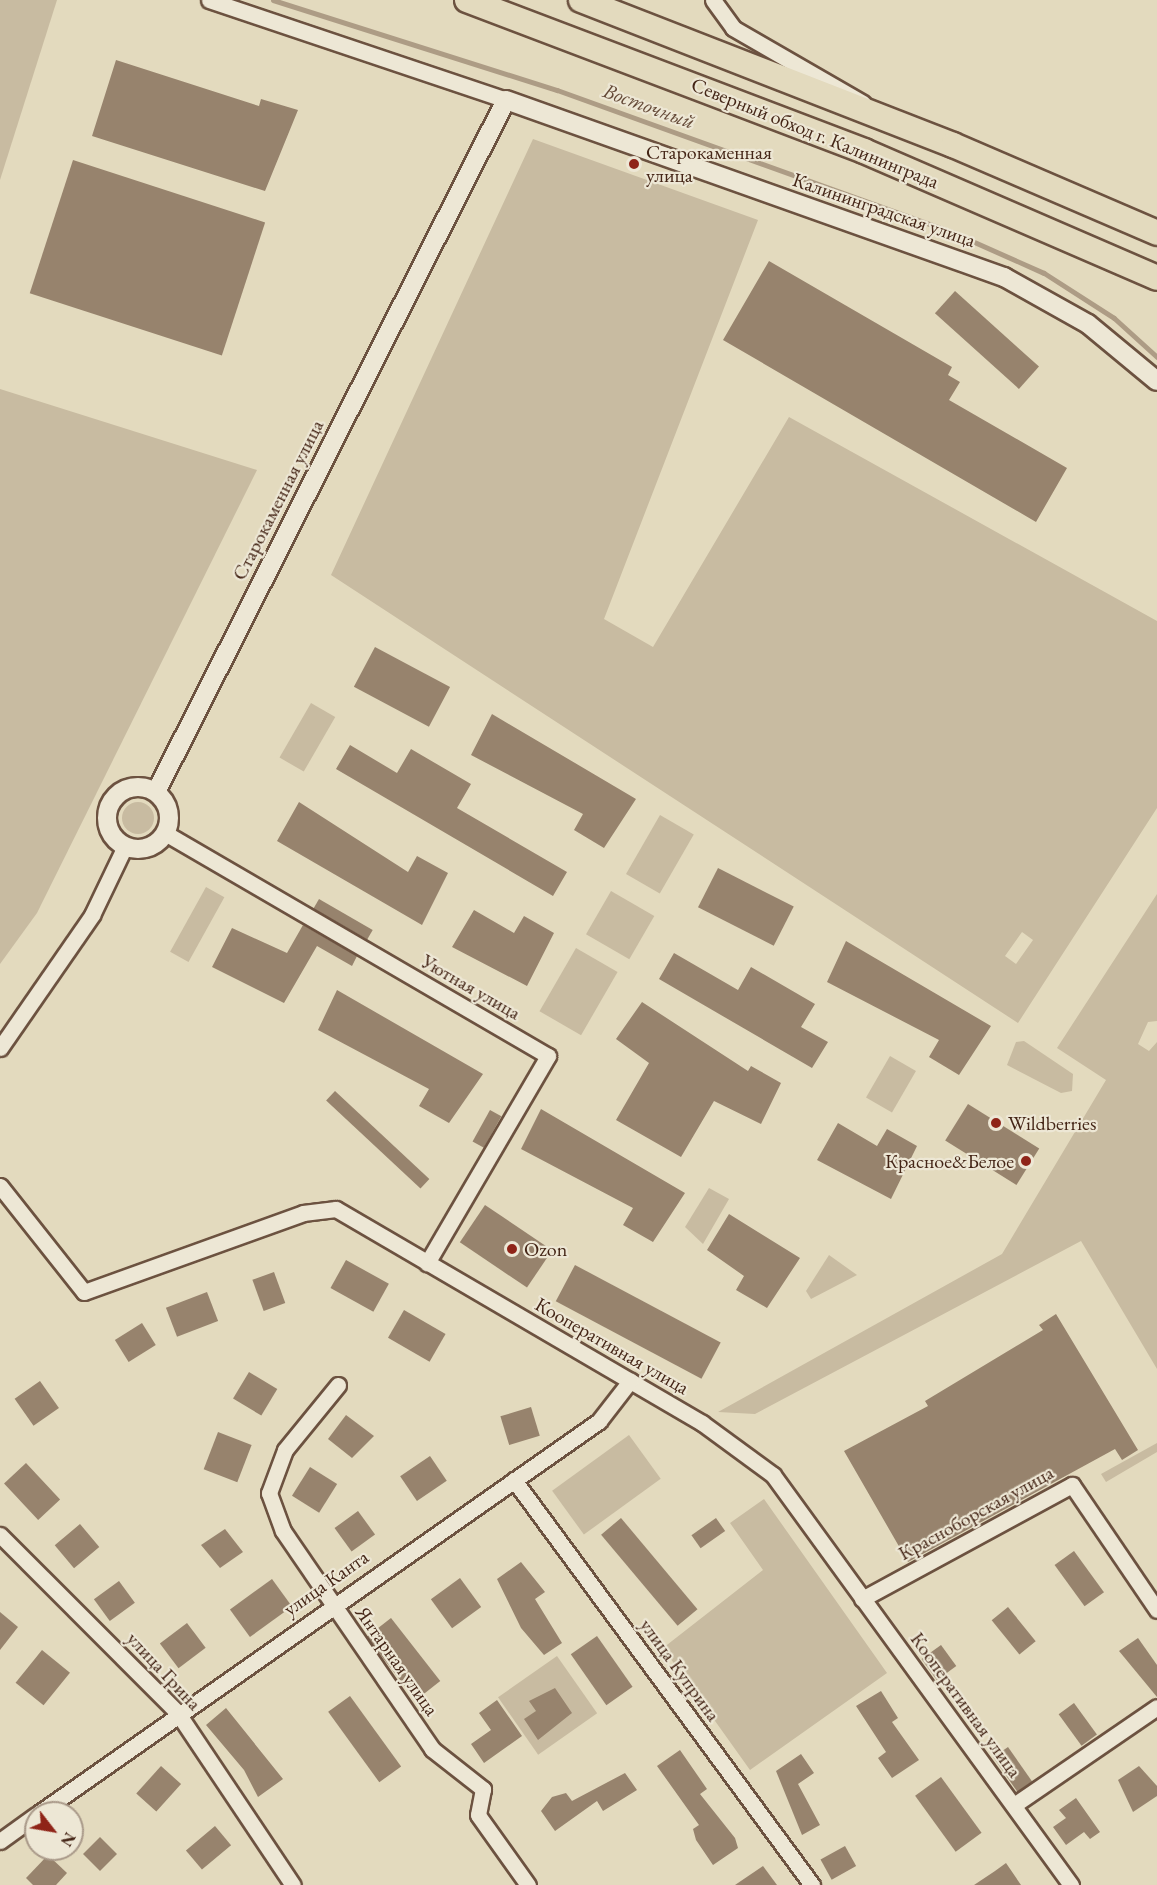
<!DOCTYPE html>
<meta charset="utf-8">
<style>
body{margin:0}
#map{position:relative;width:1157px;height:1885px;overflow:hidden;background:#e3dabe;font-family:"EB Garamond",serif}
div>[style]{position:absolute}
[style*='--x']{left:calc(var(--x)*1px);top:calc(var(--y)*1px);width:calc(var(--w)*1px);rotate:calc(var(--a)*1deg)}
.green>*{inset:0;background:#c8bba1;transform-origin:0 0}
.round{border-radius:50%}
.stream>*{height:5px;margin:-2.5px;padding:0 2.5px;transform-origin:2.5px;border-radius:2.5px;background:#ad9c85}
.building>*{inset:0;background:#97836d;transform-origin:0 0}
.roads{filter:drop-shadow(2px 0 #6c5240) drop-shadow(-2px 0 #6c5240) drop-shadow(0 2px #6c5240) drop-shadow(0 -2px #6c5240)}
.minor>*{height:15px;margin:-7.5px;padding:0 7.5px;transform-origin:7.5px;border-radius:7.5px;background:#ede7d5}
.tertiary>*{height:18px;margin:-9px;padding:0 9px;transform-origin:9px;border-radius:9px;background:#ede7d5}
.tertiary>.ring{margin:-9px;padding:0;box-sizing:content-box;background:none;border:18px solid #ede7d5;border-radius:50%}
.trunk>*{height:24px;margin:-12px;padding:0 12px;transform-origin:12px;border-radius:12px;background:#e3dabe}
.dots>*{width:16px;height:16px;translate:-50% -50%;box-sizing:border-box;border:3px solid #ede7d5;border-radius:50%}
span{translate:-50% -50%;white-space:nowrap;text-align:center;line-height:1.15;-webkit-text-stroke:4.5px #ede7d5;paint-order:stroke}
.street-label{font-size:20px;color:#442516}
.poi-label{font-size:20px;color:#442516}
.left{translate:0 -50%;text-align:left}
.right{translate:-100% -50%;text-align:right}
.water-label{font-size:21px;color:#644937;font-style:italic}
.north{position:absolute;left:24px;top:1801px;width:60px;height:60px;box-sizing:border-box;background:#ede7d5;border:2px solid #a99989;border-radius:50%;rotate:121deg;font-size:16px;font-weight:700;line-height:24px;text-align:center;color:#442516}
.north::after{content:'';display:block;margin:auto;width:21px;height:27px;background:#8f2418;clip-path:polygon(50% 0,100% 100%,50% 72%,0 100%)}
</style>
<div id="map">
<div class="green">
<div style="clip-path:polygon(0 0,57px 0,0 180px)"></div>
<div style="clip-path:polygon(evenodd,533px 139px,758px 220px,604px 619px,653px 647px,789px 417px,1157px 621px,1157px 808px,1018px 1023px,331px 575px,533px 139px,1022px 932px,1033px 940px,1016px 964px,1005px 956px,1022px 932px)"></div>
<div style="clip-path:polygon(0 389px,257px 470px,37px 913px,0 964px)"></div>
<div style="left:311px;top:703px;width:28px;height:63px;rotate:30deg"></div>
<div class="round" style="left:122px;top:802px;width:32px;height:32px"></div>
<div style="left:660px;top:815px;width:39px;height:68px;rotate:30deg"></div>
<div style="left:206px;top:887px;width:21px;height:74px;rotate:29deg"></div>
<div style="left:611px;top:891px;width:50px;height:50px;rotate:30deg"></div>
<div style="clip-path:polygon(1157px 894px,1157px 1021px,1148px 1022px,1138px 1044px,1149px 1051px,1157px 1042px,1157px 1369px,1081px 1241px,755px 1414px,718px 1412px,1002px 1254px,1106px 1080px,1057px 1048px)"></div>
<div style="left:576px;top:948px;width:48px;height:73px;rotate:30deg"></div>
<div style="clip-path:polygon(1024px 1041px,1073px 1074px,1072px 1091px,1061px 1093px,1007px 1065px,1016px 1042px)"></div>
<div style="left:890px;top:1056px;width:30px;height:48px;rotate:30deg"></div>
<div style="clip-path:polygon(709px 1188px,729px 1199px,703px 1244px,685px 1227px)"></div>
<div style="clip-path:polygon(829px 1255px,857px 1275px,811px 1299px,806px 1291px)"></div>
<div style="left:629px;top:1435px;width:54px;height:95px;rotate:54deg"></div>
<div style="clip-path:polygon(1157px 1443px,1157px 1452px,1106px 1482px,1101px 1474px)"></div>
<div style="clip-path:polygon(764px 1499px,887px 1673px,750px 1770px,663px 1648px,763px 1570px,730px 1523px)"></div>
<div style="left:557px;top:1656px;width:70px;height:72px;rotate:55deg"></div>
</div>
<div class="stream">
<div style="--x:273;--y:0;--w:298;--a:17.6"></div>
<div style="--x:557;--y:90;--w:422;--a:19.8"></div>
<div style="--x:954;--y:233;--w:98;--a:24"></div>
<div style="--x:1044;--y:273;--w:83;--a:32.7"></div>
<div style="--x:1114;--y:318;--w:58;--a:42.2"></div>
</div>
<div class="building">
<div style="clip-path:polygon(116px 60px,259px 106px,261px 99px,298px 110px,265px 191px,92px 136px)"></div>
<div style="left:73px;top:160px;width:202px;height:140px;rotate:18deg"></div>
<div style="clip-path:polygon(769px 261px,952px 367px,948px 375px,960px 382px,949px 400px,1067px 468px,1036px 522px,723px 340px)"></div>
<div style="left:955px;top:291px;width:113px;height:30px;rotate:42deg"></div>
<div style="left:375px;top:647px;width:85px;height:45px;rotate:28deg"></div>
<div style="clip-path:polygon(492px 714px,636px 799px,604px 848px,574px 830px,583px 814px,471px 755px)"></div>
<div style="clip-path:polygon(350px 745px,397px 773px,411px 749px,471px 784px,457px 808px,567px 872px,553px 896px,336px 769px)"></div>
<div style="clip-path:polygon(299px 802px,408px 872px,417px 856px,448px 873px,422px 925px,277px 841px)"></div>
<div style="left:718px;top:868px;width:85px;height:44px;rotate:27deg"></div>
<div style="left:319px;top:899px;width:62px;height:11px;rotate:30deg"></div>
<div style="clip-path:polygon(474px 910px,514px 933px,524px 916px,554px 933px,527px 986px,452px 947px)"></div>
<div style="clip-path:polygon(303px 925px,357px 956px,352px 966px,317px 946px,284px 1003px,212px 967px,232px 928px,287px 953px)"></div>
<div style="clip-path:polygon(846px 941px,991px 1026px,959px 1075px,929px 1057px,939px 1040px,827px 982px)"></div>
<div style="clip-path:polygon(674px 953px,738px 990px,751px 967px,815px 1004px,801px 1027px,828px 1042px,812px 1068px,659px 979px)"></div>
<div style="clip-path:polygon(337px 990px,483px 1074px,449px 1123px,419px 1106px,429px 1089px,318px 1030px)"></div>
<div style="clip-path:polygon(642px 1002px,748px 1071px,751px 1066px,781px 1083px,761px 1124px,714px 1101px,681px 1157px,616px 1120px,649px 1063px,616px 1039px)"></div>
<div style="left:335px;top:1091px;width:129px;height:13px;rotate:43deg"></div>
<div style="left:968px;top:1104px;width:84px;height:43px;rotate:32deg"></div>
<div style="clip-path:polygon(541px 1109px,685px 1193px,653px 1242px,623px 1225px,633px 1208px,521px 1149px)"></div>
<div style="left:490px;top:1110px;width:13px;height:36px;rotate:29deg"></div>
<div style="clip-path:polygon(838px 1123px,877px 1146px,887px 1129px,917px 1146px,891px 1199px,817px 1160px)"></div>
<div style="left:485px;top:1205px;width:81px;height:45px;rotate:34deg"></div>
<div style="clip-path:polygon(729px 1214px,800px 1258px,767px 1308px,736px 1290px,744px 1276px,707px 1250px)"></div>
<div style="left:346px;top:1260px;width:49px;height:32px;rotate:29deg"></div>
<div style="left:575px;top:1265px;width:165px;height:41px;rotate:28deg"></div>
<div style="left:274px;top:1272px;width:33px;height:23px;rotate:70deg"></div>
<div style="left:207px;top:1292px;width:31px;height:44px;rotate:69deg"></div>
<div style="left:404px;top:1310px;width:48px;height:32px;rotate:30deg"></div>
<div style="clip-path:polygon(1056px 1314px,1138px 1450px,1122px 1460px,1115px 1449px,908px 1562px,844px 1451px,928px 1406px,925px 1401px,1043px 1330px,1039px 1325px)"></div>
<div style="left:142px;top:1323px;width:26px;height:32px;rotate:58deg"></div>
<div style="left:249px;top:1372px;width:33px;height:31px;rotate:31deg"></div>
<div style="left:40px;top:1381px;width:33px;height:31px;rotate:55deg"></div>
<div style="left:531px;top:1407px;width:30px;height:32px;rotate:73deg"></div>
<div style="clip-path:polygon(346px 1415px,374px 1436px,352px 1458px,328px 1439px)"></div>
<div style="left:218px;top:1432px;width:36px;height:40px;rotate:21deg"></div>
<div style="left:430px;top:1456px;width:30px;height:36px;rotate:56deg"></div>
<div style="left:26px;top:1463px;width:50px;height:30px;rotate:47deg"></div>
<div style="left:310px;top:1467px;width:32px;height:34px;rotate:32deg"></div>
<div style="left:358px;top:1511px;width:29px;height:29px;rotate:54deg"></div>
<div style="left:621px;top:1518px;width:119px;height:26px;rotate:50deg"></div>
<div style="left:716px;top:1518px;width:16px;height:30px;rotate:55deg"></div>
<div style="left:80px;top:1524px;width:30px;height:33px;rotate:50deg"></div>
<div style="clip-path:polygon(225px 1529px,243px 1552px,220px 1568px,201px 1545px)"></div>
<div style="left:1074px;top:1551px;width:51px;height:24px;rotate:54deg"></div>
<div style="clip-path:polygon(521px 1562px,545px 1592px,535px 1599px,562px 1643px,544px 1655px,521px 1628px,497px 1579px)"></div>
<div style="left:460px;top:1578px;width:36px;height:36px;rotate:54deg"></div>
<div style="left:272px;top:1579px;width:34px;height:52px;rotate:54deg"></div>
<div style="left:119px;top:1581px;width:27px;height:31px;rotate:54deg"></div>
<div style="left:1008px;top:1607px;width:44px;height:21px;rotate:51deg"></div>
<div style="clip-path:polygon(0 1612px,18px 1627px,0 1650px)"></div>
<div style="left:391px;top:1618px;width:80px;height:31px;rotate:52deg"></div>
<div style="left:187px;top:1623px;width:31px;height:34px;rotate:53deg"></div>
<div style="left:597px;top:1636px;width:62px;height:32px;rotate:55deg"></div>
<div style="clip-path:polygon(1138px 1638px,1157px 1665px,1157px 1697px,1119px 1651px)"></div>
<div style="left:941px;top:1645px;width:26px;height:24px;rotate:54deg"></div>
<div style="left:42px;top:1650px;width:36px;height:42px;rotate:39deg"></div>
<div style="clip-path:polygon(555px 1688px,572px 1713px,538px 1740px,524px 1719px,536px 1711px,529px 1701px)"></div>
<div style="clip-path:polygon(881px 1691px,898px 1718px,892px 1722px,919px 1760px,892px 1778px,878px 1758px,886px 1752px,856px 1706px)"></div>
<div style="left:350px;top:1696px;width:87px;height:27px;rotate:54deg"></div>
<div style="clip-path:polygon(497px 1700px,522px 1736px,484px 1763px,471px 1744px,491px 1730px,479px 1713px)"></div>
<div style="left:1074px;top:1703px;width:39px;height:19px;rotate:54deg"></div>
<div style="clip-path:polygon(226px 1708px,283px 1779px,258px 1797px,244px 1770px,206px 1725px)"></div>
<div style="left:1008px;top:1747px;width:42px;height:18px;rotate:55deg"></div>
<div style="clip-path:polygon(680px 1750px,707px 1789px,700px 1794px,735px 1838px,738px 1848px,713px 1865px,696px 1840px,693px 1829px,699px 1825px,657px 1766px)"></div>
<div style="clip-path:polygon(801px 1754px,814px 1773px,798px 1784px,820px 1825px,802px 1835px,776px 1771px)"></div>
<div style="left:161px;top:1766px;width:27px;height:37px;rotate:42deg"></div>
<div style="clip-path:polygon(1139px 1766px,1157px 1786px,1157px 1796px,1133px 1812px,1118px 1780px)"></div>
<div style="clip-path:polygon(625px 1773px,637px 1790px,603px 1811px,597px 1801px,555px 1831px,541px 1811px,552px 1797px,566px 1793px,572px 1801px)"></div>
<div style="left:941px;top:1777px;width:69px;height:32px;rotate:54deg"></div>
<div style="clip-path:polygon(1076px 1798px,1100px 1832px,1090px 1839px,1084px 1832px,1066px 1845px,1053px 1827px,1066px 1818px,1059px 1810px)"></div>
<div style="left:215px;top:1826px;width:25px;height:38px;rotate:50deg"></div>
<div style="left:100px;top:1837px;width:24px;height:24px;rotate:45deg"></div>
<div style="left:845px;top:1846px;width:23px;height:28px;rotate:61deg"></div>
<div style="clip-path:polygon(48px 1855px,67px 1873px,56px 1885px,33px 1885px,26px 1878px)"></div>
<div style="clip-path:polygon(1006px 1863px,1021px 1885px,974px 1885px,995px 1871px)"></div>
<div style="clip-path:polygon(763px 1866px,777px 1885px,735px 1885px)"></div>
</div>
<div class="roads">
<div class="minor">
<div style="--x:209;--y:0;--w:313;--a:18.6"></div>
<div style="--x:713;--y:0;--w:34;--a:54"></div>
<div style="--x:733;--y:28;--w:150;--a:30"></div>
<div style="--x:165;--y:833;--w:443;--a:30.2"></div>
<div style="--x:548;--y:1056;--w:240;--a:120.3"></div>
<div style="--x:0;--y:1048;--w:162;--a:-55.3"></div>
<div style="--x:92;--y:915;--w:76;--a:-64.4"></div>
<div style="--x:0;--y:1186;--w:135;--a:51.6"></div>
<div style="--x:84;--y:1292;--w:233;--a:-19.8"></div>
<div style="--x:303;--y:1213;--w:33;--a:-7"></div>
<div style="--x:336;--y:1209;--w:424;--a:30.3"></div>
<div style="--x:702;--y:1423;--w:88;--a:36.2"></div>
<div style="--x:773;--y:1475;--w:507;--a:53.99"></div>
<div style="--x:338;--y:1385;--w:84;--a:129.2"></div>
<div style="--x:285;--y:1450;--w:46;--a:110.4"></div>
<div style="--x:269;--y:1493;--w:40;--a:69.8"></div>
<div style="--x:283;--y:1531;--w:264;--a:55.6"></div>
<div style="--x:432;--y:1749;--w:65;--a:38.1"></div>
<div style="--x:483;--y:1789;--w:26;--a:101"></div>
<div style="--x:478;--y:1815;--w:86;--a:54.5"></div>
<div style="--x:514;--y:1480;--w:503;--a:53.65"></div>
<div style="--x:0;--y:1535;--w:250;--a:45"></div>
<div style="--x:177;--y:1712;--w:208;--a:56.2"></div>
<div style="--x:862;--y:1599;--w:239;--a:-28.5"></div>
<div style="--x:1072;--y:1485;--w:151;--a:55.8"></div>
<div style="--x:1014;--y:1805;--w:173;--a:-34.4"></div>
<div style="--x:39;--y:1813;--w:684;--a:-34.99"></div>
<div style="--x:599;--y:1421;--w:51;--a:-52.2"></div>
<div style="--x:0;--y:1841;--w:44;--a:-35.8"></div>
</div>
<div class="tertiary">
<div class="ring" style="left:107px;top:787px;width:44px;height:44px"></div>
<div style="--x:156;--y:792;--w:775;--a:-63.17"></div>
<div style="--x:506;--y:100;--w:529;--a:19.57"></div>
<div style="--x:1004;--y:277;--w:96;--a:29.2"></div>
<div style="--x:1088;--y:324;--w:89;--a:39.6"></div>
</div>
<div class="trunk">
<div style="--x:467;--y:0;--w:425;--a:20.8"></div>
<div style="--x:864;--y:151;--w:319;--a:23.4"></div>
<div style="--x:581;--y:0;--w:399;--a:21.3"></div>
<div style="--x:953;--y:145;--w:222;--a:23.3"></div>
</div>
</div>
<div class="dots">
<div style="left:634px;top:164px;background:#8f2418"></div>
<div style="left:996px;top:1123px;background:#8f2418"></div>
<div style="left:1026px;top:1161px;background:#8f2418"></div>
<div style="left:512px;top:1249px;background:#8f2418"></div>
</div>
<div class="street-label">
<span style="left:815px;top:133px;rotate:22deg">Северный обход г. Калининграда</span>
<span style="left:884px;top:210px;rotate:19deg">Калининградская улица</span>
<span style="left:278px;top:500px;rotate:-63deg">Старокаменная улица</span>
<span style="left:471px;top:987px;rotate:30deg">Уютная улица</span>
<span style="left:612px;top:1346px;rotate:30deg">Кооперативная улица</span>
<span style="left:976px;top:1513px;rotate:-29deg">Красноборская улица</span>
<span style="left:326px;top:1583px;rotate:-35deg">улица Канта</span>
<span style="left:397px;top:1661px;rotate:55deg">Янтарная улица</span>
<span style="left:680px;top:1670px;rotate:54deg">улица Куприна</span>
<span style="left:164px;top:1671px;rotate:47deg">улица Грина</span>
<span style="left:966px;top:1705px;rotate:54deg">Кооперативная улица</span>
</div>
<div class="poi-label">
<span class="left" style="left:646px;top:164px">Старокаменная<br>улица</span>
<span class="left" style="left:1008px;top:1123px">Wildberries</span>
<span class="right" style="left:1014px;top:1161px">Красное&amp;Белое</span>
<span class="left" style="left:524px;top:1249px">Ozon</span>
</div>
<div class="water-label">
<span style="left:649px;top:106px;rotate:20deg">Восточный</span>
</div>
<div class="north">N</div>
</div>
